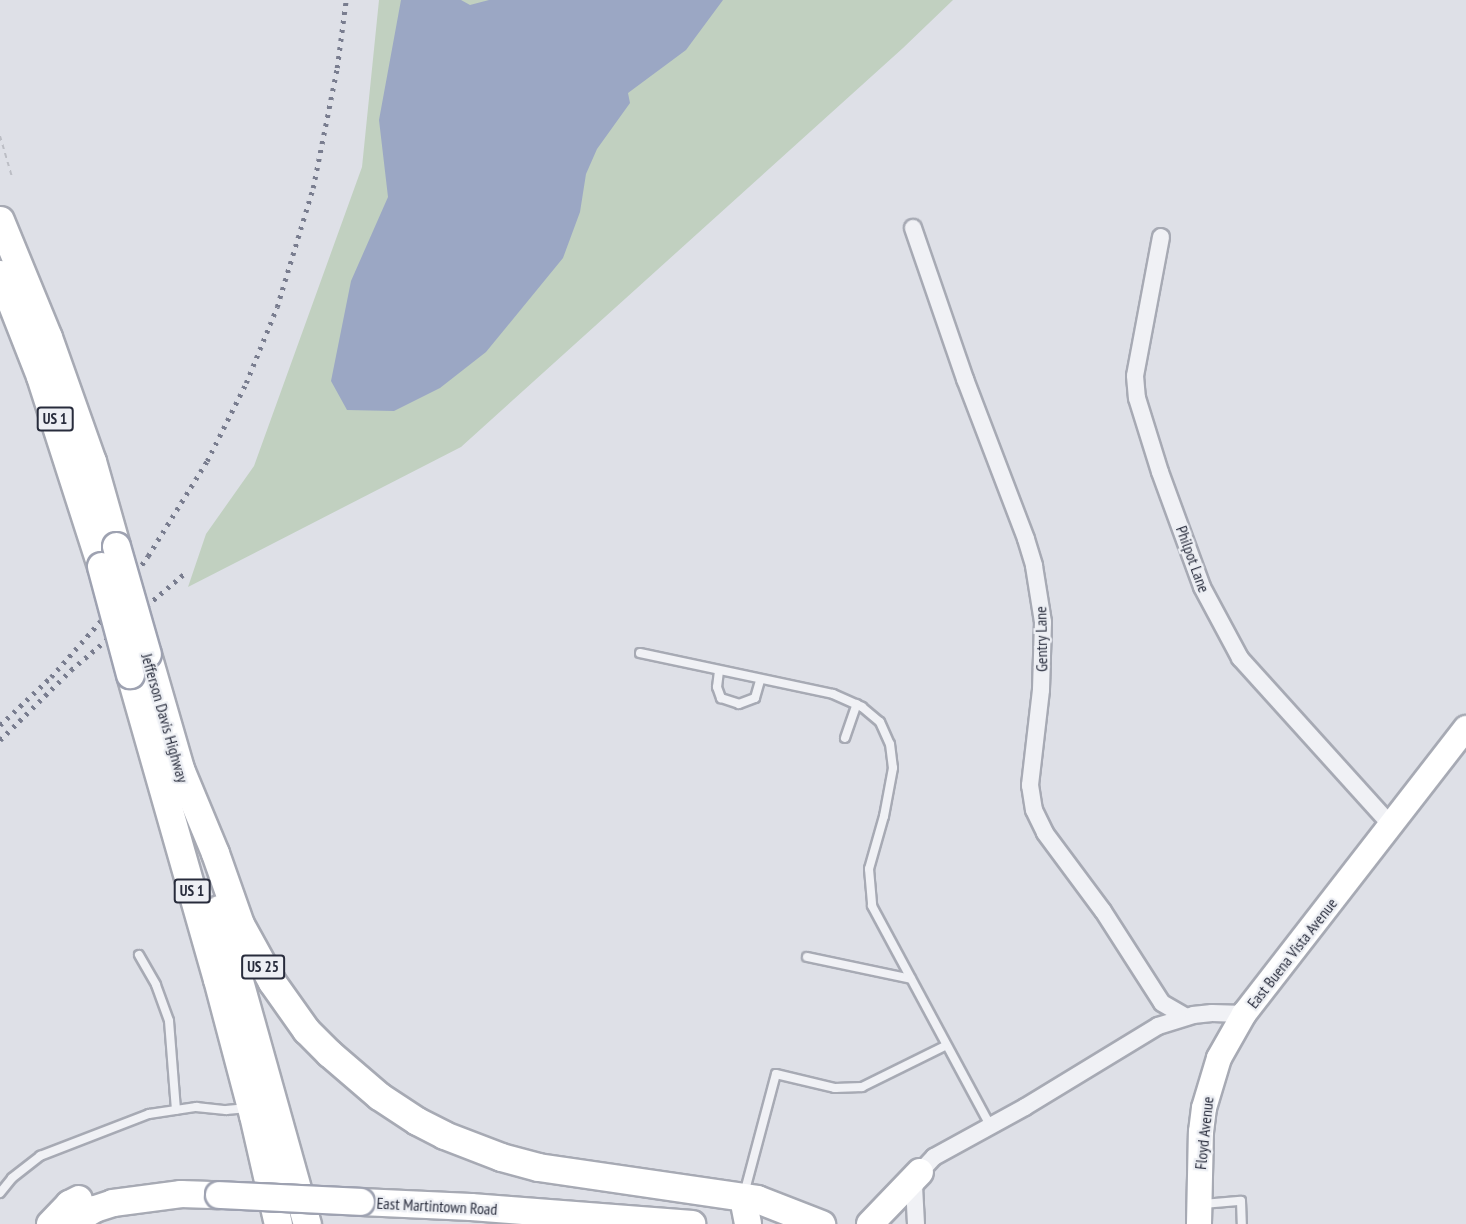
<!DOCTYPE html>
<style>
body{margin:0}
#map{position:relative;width:1466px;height:1224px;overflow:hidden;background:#dee0e7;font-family:"PT Sans Narrow",sans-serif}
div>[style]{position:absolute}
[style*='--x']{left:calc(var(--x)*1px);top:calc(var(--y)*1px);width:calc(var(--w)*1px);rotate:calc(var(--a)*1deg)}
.green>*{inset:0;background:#c1d0c0}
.water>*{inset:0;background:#9ba7c4}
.path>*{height:2px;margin-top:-1px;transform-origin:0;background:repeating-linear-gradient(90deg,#bcbec5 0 4.5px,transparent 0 9px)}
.roads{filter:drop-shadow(2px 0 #a7aab4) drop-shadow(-2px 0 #a7aab4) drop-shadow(0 2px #a7aab4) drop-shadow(0 -2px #a7aab4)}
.service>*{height:8px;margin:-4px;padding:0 4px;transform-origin:4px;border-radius:4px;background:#f0f1f5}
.minor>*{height:16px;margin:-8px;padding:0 8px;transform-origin:8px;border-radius:8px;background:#f0f1f5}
.secondary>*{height:24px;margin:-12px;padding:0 12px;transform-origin:12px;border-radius:12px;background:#fff}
.primary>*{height:26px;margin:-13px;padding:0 13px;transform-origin:13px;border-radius:13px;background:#fff}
.trunk>*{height:27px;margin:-13.5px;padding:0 13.5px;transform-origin:13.5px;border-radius:13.5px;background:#fff}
.rail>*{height:4.5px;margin-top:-2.25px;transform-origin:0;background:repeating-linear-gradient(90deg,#797d8f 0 3px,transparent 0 9px)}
.bridges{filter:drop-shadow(2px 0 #9ea2b1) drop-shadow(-2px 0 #9ea2b1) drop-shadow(0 2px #9ea2b1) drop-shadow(0 -2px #9ea2b1)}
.primary-bridge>*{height:26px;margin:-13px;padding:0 13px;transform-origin:13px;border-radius:13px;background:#fff}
.trunk-bridge>*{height:27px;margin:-13.5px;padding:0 13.5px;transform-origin:13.5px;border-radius:13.5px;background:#fff}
span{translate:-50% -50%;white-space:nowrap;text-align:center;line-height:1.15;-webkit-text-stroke:4.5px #edeff4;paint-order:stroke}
.shield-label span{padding:2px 4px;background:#edeff4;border:2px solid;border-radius:4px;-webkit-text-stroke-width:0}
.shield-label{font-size:15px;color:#282c3c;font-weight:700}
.street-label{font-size:16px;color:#282c3c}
</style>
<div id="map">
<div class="green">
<div style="clip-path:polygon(379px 0,953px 0,903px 48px,461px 447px,188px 587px,206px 534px,254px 466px,362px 167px)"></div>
</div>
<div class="water">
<div style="clip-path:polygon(401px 0,461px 0,470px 5px,489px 0,723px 0,686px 50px,628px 93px,630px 103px,597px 149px,586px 174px,580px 212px,563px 258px,486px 352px,440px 388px,394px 411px,347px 410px,331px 381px,351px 281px,388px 197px,379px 120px)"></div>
</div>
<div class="path">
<div style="--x:0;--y:136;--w:43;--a:73.7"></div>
</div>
<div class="roads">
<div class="service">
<div style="--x:640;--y:653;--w:197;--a:12"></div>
<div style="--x:833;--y:694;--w:32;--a:24"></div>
<div style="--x:862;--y:707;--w:23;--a:40"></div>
<div style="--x:880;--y:722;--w:24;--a:66"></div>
<div style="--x:890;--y:744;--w:24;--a:83"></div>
<div style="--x:893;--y:768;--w:49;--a:100.6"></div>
<div style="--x:884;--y:816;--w:55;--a:105.8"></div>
<div style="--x:869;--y:869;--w:37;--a:85"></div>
<div style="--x:872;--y:906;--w:249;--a:61.7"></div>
<div style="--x:719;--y:671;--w:16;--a:97"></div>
<div style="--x:717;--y:687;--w:12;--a:70"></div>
<div style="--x:721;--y:698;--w:19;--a:18"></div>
<div style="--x:739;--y:704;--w:17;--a:-21"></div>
<div style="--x:755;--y:698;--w:19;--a:-74"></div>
<div style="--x:845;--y:738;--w:36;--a:-71"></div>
<div style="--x:139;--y:955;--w:34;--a:60"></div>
<div style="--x:156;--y:985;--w:38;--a:70"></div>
<div style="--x:169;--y:1021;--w:89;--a:85.5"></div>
<div style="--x:807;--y:957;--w:106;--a:11.9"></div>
<div style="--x:0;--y:1193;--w:19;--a:-51"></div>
<div style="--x:12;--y:1178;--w:36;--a:-38"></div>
<div style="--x:40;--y:1156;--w:117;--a:-21.1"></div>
<div style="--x:149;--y:1114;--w:48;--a:-8.5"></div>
<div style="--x:196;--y:1107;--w:30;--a:6"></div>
<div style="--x:226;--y:1110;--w:22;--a:-5"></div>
<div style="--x:744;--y:1194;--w:124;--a:-75.1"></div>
<div style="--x:776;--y:1074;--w:61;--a:13.3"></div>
<div style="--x:835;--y:1088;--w:27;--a:-2"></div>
<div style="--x:862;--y:1087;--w:93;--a:-26.3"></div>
<div style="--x:1203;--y:1204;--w:38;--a:-5"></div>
<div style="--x:1241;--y:1201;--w:23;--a:88"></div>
</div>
<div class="minor">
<div style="--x:913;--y:228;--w:160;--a:71"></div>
<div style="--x:965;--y:379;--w:171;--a:69.1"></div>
<div style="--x:1026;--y:539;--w:28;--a:73"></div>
<div style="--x:1034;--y:566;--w:57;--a:80.9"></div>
<div style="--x:1043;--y:622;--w:68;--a:91.7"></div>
<div style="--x:1041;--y:690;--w:96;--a:96.6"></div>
<div style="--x:1030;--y:785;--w:25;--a:81"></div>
<div style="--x:1034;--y:810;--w:25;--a:64"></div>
<div style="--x:1045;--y:833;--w:97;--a:53.4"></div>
<div style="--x:1103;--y:911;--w:109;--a:57.3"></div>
<div style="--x:1162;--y:1003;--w:28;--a:30"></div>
<div style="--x:1161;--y:237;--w:141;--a:100.6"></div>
<div style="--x:1135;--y:376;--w:22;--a:85"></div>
<div style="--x:1137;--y:398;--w:77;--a:72.7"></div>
<div style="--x:1160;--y:472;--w:122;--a:69.9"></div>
<div style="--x:1202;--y:587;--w:81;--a:61.8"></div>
<div style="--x:1240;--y:658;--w:224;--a:47.9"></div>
<div style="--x:916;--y:1224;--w:36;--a:-93"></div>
<div style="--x:914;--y:1188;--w:17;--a:-69"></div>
<div style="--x:920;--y:1172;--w:21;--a:-47"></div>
<div style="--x:934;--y:1157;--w:104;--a:-28.8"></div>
<div style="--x:1025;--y:1107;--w:156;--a:-31.3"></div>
<div style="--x:1158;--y:1026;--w:37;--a:-17"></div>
<div style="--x:1193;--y:1015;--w:19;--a:-6"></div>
<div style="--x:1212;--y:1013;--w:32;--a:2"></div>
</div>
<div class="secondary">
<div style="--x:1199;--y:1224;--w:92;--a:-88.8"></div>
<div style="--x:1201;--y:1132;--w:24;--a:-83"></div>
<div style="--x:1204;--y:1108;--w:52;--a:-73.3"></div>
<div style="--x:1219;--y:1058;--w:51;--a:-60.4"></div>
<div style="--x:1244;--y:1014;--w:362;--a:-52.2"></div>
</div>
<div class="primary">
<div style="--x:743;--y:1198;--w:26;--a:79"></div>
<div style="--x:361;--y:1202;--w:110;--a:2.6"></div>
<div style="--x:471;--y:1207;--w:222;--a:4.4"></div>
<div style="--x:50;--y:1224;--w:28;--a:-46"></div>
<div style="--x:69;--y:1204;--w:11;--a:-27"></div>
<div style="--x:70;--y:1224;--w:29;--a:-31"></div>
<div style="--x:95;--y:1209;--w:19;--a:-18"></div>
<div style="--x:113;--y:1203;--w:69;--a:-7.5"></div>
<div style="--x:181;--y:1194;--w:38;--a:2"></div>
<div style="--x:870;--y:1224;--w:72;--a:-46.1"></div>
</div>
<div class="trunk">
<div style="--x:0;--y:220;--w:126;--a:67.7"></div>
<div style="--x:48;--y:337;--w:132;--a:70.5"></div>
<div style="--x:92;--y:461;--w:88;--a:74.2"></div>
<div style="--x:0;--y:274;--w:110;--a:68.6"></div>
<div style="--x:40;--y:376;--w:200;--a:72.2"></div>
<div style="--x:147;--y:654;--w:130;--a:73.9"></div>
<div style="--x:130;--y:674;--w:317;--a:74.1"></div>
<div style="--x:217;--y:979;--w:141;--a:75.2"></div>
<div style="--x:253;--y:1115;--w:112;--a:77.1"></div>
<div style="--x:178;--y:764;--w:96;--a:67.4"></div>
<div style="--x:215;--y:853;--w:75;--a:70.6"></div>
<div style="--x:240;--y:924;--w:66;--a:61.1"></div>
<div style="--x:272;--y:982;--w:59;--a:54.7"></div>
<div style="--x:306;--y:1030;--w:33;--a:45"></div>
<div style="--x:329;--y:1053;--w:66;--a:40.7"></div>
<div style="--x:379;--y:1096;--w:45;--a:33.3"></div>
<div style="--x:417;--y:1121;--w:30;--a:27"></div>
<div style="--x:444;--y:1135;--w:61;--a:21.1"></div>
<div style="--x:501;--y:1157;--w:38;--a:15"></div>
<div style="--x:538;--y:1167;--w:221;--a:8.3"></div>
<div style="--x:757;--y:1199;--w:69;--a:21.3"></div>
<div style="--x:219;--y:909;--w:327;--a:74.4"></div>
</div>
</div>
<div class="rail">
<div style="--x:0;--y:725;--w:70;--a:-43.3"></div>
<div style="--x:51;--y:677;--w:81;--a:-48.5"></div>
<div style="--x:105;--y:616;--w:74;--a:-54.4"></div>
<div style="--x:148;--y:556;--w:112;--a:-58.2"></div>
<div style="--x:207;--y:461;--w:87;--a:-63.4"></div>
<div style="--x:246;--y:383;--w:82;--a:-67.8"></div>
<div style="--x:277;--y:307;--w:124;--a:-73.2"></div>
<div style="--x:313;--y:188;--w:122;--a:-78.7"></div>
<div style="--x:337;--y:68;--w:69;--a:-82.5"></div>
<div style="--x:0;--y:740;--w:100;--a:-44.6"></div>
<div style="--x:71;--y:670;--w:151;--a:-40.4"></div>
</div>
<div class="bridges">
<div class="primary-bridge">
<div style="--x:219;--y:1195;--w:142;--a:2.8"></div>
</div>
<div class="trunk-bridge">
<div style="--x:116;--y:546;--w:112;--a:74"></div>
<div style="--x:101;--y:566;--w:112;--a:75"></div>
</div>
</div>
<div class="shield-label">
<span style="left:55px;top:419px">US 1</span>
<span style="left:192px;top:891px">US 1</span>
<span style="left:263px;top:967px">US 25</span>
</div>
<div class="street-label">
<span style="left:1193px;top:559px;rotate:70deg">Philpot Lane</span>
<span style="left:1041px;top:639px;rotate:-91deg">Gentry Lane</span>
<span style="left:165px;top:718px;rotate:74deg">Jefferson Davis Highway</span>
<span style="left:1292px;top:953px;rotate:-52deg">East Buena Vista Avenue</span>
<span style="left:1204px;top:1133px;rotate:-84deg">Floyd Avenue</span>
<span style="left:437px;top:1206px;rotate:3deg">East Martintown Road</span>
</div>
</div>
